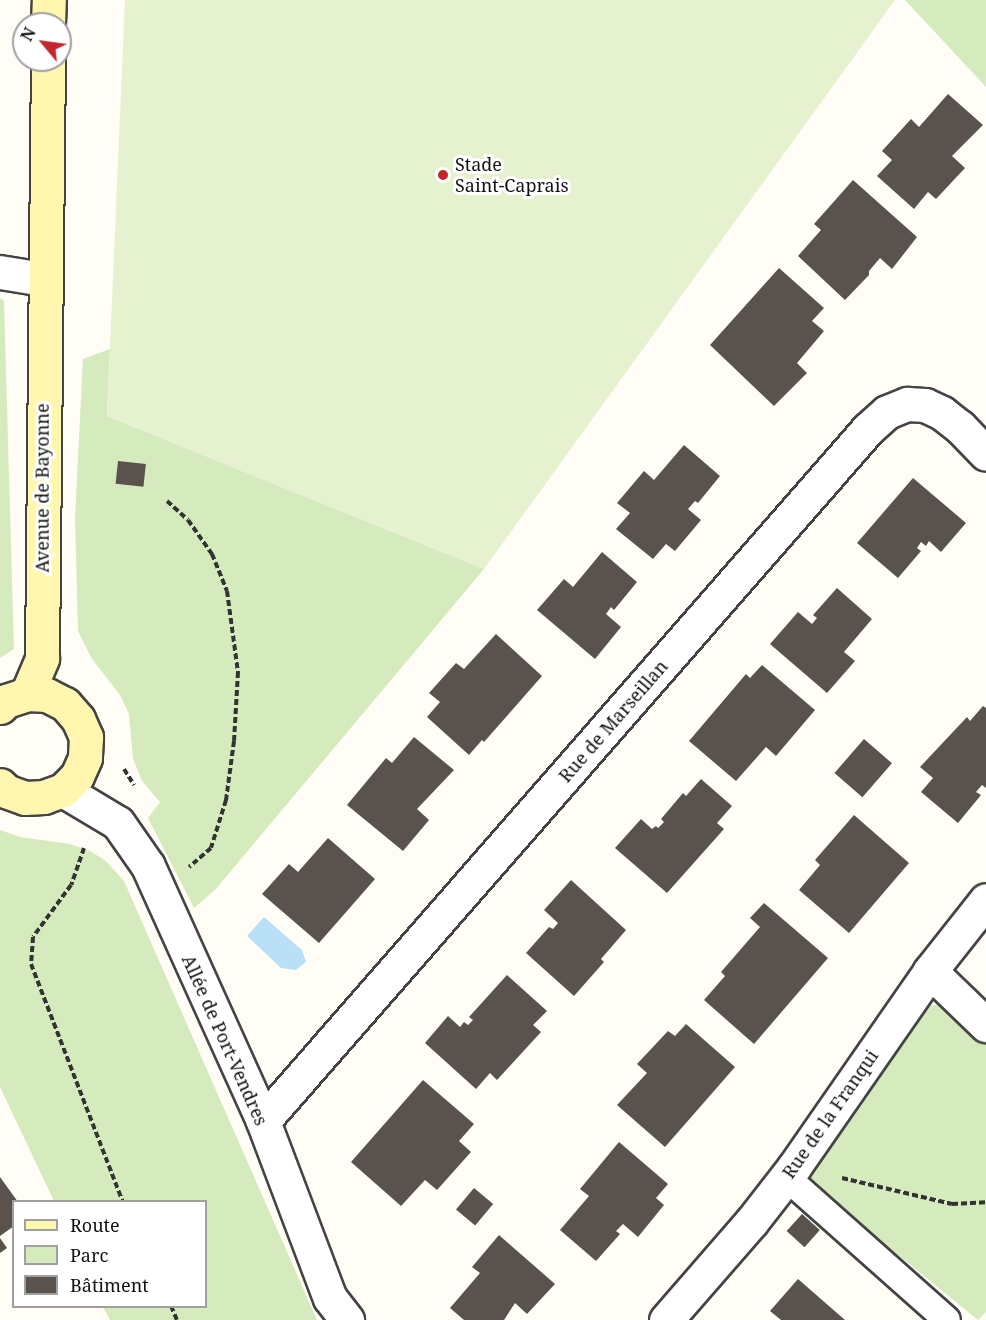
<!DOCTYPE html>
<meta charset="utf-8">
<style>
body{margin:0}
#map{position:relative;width:986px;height:1320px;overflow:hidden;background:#fffdf5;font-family:"Noto Serif",serif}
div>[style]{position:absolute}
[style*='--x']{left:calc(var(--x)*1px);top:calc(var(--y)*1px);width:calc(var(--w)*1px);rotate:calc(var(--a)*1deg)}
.green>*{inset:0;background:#d5ebbd}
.pitch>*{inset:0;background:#e6f2cf}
.water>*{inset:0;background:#b9e0f7}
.building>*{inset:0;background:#5a524d;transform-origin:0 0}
.path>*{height:4px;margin-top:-2px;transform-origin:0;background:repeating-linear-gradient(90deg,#333 0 6px,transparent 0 9px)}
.roads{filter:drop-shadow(2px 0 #444) drop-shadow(-2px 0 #444) drop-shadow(0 2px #444) drop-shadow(0 -2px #444)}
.lane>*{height:26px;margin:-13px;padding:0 13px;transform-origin:13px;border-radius:13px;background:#fff}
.street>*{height:33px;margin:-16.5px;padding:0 16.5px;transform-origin:16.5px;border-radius:16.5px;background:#fff}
.secondary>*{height:33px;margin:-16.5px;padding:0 16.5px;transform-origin:16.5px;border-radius:16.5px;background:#fff6b0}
.dots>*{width:16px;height:16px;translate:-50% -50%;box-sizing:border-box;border:3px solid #fff;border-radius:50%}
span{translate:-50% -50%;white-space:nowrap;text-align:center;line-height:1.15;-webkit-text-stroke:6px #fff;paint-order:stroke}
.poi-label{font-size:18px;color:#111}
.left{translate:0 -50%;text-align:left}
.street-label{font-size:18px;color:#111}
.legend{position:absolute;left:12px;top:1200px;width:195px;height:108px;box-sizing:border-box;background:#fff;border:2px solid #a0a0a0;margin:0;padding:8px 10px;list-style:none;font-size:18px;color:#111}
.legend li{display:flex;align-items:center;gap:12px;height:30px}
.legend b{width:30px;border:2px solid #a0a0a0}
.north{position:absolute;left:12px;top:12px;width:60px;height:60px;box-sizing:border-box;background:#fff;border:2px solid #a0a0a0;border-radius:50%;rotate:299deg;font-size:16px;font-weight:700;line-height:24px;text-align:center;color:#111}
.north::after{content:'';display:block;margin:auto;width:21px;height:27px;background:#c4262e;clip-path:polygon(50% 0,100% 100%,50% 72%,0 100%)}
</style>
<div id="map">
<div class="green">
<div style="clip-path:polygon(905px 0,986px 0,986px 87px)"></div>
<div style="clip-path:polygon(0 298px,4px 301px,14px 649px,0 658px)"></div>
<div style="clip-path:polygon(110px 349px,107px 416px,484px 569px,215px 890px,194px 908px,148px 818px,160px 802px,142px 781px,133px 759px,129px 714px,120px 695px,92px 659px,78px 631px,75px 518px,83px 359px)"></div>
<div style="clip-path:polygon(0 830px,20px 837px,70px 844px,90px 851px,106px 861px,124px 881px,317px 1320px,110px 1320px,103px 1307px,206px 1306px,206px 1202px,54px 1201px,0 1087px)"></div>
<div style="clip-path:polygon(939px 1004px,947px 1006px,986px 1043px,986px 1312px,978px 1320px,805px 1179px,922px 1012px,930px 1006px)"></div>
</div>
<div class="pitch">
<div style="clip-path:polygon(125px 0,895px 0,484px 569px,107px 416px)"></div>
</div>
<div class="water">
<div style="clip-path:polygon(264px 917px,302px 950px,306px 962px,296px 970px,281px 968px,247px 936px)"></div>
</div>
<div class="building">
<div style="clip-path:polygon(948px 94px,983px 125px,952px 156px,965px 168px,936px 199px,928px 192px,914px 209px,877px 176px,892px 160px,882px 151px,911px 119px,919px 127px)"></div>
<div style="clip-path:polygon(853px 180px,917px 237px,892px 269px,880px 258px,869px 271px,869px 275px,845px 300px,798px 256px,821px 230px,814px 224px)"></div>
<div style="clip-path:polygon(779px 268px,824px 308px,812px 321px,824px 331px,797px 363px,807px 373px,774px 406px,710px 345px)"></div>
<div style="clip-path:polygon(684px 445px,720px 476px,698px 503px,695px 501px,688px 509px,701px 520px,675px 551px,666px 544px,653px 559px,616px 529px,630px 513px,617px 503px,644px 471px,654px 480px)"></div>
<div style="left:118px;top:461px;width:28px;height:23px;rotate:6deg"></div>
<div style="clip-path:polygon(913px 478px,966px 523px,941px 552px,929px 541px,926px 546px,921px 542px,917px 548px,921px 551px,898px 578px,857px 543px)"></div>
<div style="clip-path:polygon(602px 552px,637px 582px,614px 610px,611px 607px,606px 614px,621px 627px,595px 659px,537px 610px,564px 579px,573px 587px)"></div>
<div style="clip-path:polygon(837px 588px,872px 619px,844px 652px,855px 661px,827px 693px,770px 644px,798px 612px,812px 624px,817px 618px,813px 615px)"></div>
<div style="clip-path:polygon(496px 634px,542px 676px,484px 742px,482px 740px,469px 755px,427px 717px,440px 702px,429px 693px,456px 663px,464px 669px)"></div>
<div style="clip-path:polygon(762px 665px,815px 710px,776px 756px,766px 747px,736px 781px,689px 741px,746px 674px,750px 678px)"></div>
<div style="clip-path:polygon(983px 706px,986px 708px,986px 788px,982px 785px,976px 792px,981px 795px,958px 823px,921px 792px,933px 778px,920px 767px,967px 717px,970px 721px)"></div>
<div style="clip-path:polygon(414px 737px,454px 770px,417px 809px,429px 820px,403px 851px,347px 805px,386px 758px,392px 763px)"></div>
<div style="left:864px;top:739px;width:37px;height:45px;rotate:41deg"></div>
<div style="clip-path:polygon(701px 779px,732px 806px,717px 823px,724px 829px,667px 893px,615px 848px,641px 819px,652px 829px,656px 826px,658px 828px,664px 822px,661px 819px,683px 793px,686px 796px)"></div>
<div style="clip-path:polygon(854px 815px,909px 863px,849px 933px,799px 890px,820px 865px,815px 860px)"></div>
<div style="clip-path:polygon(328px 838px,375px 879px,319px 943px,262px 894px,289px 864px,298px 872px)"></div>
<div style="clip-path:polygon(571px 880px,626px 930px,601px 959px,604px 962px,574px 996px,526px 953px,549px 927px,553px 929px,558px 923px,544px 910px)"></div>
<div style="clip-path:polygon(764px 903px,828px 958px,754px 1044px,704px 1000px,725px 976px,721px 972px,760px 927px,750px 918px)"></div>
<div style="clip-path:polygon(507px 975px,547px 1011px,533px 1025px,541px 1032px,497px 1080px,490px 1073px,476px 1089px,425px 1043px,448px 1016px,460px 1027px,464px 1022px,468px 1025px,473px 1020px,469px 1017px)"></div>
<div style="clip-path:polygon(686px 1024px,735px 1067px,665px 1147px,617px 1105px,647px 1073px,637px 1064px,668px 1031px,675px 1036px)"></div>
<div style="clip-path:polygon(423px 1080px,474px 1124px,459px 1141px,471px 1152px,437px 1190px,425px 1180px,401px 1206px,351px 1162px)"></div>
<div style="clip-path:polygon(619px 1142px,668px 1184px,656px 1198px,664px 1205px,638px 1237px,623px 1224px,616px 1231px,620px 1234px,596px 1261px,560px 1230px,589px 1196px,580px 1189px)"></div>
<div style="clip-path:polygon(0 1177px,18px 1202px,14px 1202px,14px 1226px,0 1236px)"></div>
<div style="left:474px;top:1188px;width:25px;height:28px;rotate:40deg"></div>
<div style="left:802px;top:1214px;width:24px;height:23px;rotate:42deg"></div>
<div style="clip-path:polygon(499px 1235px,555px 1284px,527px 1314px,515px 1303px,504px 1320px,464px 1320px,450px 1308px,480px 1273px,472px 1267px)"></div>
<div style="clip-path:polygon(0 1238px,7px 1248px,0 1253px)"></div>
<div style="clip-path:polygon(798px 1279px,845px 1320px,781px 1320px,770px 1311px)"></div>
</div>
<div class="path">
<div style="--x:167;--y:501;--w:28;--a:42"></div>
<div style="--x:188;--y:520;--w:42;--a:54.8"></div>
<div style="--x:212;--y:554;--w:40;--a:68"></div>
<div style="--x:227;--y:591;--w:82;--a:82.3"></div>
<div style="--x:238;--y:672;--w:69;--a:93.3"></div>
<div style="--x:234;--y:741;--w:60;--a:97.7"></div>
<div style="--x:226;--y:800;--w:50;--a:107.4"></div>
<div style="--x:211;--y:848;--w:29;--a:139"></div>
<div style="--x:124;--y:769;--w:19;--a:58"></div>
<div style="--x:84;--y:848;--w:39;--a:109"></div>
<div style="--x:71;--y:885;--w:64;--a:126.2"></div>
<div style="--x:33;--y:937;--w:27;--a:94"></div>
<div style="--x:31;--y:964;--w:255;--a:68.9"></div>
<div style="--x:842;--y:1178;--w:113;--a:13.3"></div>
<div style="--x:952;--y:1204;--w:34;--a:-3"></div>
<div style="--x:171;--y:1306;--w:15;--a:67"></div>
</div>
<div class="roads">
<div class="lane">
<div style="--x:786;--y:1177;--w:215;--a:41.6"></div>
</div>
<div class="street">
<div style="--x:0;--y:272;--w:44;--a:9.2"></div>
<div style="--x:63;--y:790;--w:64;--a:31"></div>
<div style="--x:118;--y:823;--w:52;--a:55.1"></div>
<div style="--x:148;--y:866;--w:280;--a:65.7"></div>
<div style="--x:263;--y:1121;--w:189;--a:69.3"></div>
<div style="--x:330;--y:1298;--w:28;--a:52"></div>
<div style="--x:930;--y:971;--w:78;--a:44"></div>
<div style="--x:263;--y:1121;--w:919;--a:-48.84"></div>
<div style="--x:868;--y:429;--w:25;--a:-42"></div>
<div style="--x:887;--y:412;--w:22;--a:-22"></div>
<div style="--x:907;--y:404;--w:18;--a:3"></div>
<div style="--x:925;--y:405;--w:19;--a:25"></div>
<div style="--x:942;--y:413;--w:23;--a:38"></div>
<div style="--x:960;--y:427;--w:37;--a:46"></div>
<div style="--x:666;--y:1320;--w:131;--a:-49"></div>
<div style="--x:752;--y:1221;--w:68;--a:-52.1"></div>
<div style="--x:794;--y:1167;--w:239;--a:-55.2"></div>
<div style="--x:930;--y:971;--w:90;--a:-51.7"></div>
</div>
<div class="secondary">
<div style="--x:48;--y:24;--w:24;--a:-88"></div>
<div style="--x:27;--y:694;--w:39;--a:-67"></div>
<div style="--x:42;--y:658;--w:598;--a:-89.43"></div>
<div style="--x:0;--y:707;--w:8;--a:-45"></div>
<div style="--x:6;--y:701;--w:22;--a:-18"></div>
<div style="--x:27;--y:694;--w:20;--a:3"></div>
<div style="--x:47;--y:695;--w:20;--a:27"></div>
<div style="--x:65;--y:704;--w:20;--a:49"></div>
<div style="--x:78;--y:719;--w:20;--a:66"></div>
<div style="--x:86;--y:737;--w:21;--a:93"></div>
<div style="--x:85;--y:758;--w:20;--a:114"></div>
<div style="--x:77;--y:776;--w:20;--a:135"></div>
<div style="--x:63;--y:790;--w:20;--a:160"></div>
<div style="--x:44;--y:797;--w:19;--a:177"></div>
<div style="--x:25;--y:798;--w:20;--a:-160"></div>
<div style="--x:6;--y:791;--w:8;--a:-135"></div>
</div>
</div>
<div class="dots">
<div style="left:443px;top:175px;background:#c4262e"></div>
</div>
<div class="poi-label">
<span class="left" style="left:455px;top:175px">Stade<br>Saint-Caprais</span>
</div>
<div class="street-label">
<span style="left:42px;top:488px;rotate:-90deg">Avenue de Bayonne</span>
<span style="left:613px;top:721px;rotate:-49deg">Rue de Marseillan</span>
<span style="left:225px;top:1040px;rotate:66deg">Allée de Port-Vendres</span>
<span style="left:830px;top:1114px;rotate:-55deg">Rue de la Franqui</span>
</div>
<ul class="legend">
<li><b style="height:8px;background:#fff6b0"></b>Route</li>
<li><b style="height:16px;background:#d5ebbd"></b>Parc</li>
<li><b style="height:16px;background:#5a524d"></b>Bâtiment</li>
</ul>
<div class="north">N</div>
</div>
